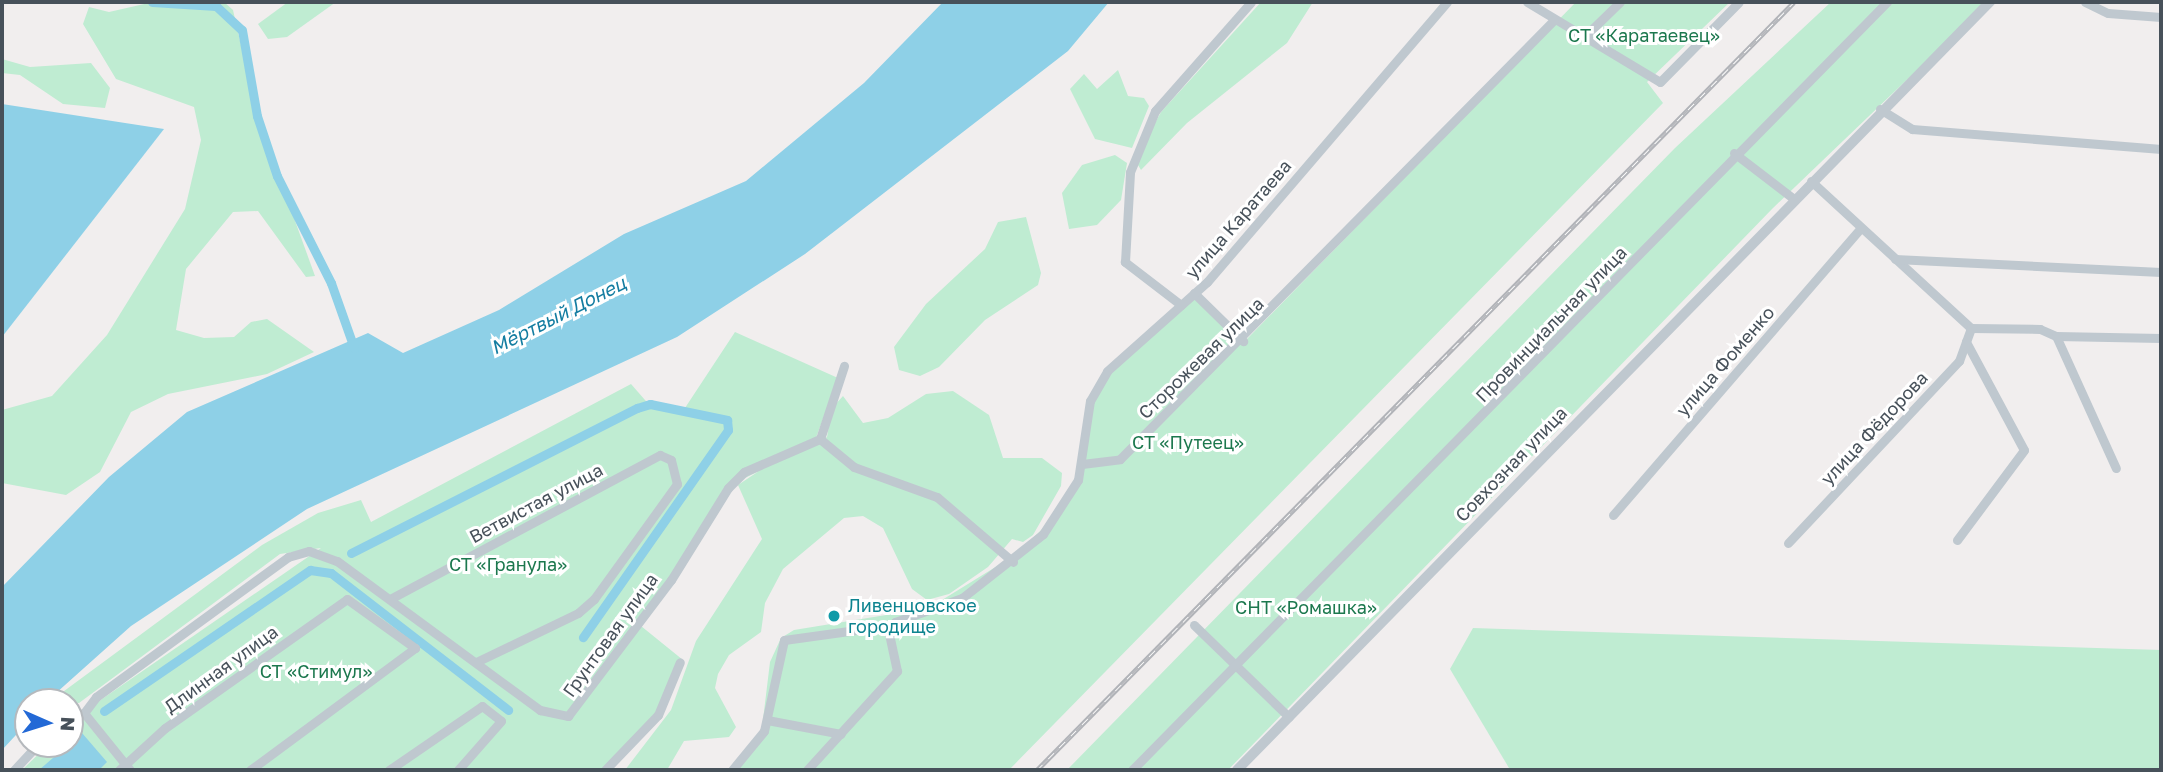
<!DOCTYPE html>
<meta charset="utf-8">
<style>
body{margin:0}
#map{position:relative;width:2163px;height:772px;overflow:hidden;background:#f1eeee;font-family:"Golos Text",sans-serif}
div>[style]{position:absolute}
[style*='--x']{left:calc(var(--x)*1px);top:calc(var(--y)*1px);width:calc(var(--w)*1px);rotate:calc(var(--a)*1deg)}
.green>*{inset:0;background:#bfecd2}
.water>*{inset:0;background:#8ed0e7}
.canal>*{height:9px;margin:-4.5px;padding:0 4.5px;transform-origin:4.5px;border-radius:4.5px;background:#8ed0e7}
.minor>*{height:9px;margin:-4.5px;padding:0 4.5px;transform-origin:4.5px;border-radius:4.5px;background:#bfc8cf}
.tertiary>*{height:10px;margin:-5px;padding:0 5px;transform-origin:5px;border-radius:5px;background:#bfc8cf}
.rail>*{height:5px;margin-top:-2.5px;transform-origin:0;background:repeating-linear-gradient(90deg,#fff 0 8px,#b1b3b8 0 16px);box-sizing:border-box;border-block:2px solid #b1b3b8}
.dots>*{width:19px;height:19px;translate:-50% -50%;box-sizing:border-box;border:4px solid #fff;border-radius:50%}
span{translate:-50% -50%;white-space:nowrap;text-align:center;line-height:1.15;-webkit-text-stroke:6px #fff;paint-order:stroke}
.park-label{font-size:18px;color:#1c784e}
.street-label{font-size:18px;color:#47515a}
.culture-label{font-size:18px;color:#0d838f}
.left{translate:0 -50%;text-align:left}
.water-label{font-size:19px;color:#147da1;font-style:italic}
.frame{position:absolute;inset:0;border:4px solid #47515a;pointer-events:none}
.north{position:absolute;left:14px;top:688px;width:70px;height:70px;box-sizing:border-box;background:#fff;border:2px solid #b5b9bd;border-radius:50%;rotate:93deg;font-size:19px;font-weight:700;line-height:28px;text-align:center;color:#47515a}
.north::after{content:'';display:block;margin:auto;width:24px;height:32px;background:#2369d6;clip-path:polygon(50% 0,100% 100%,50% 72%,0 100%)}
</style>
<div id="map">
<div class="green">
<div style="clip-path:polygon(153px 2px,224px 2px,233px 10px,257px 116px,315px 276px,306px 277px,258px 211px,233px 212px,186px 269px,176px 330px,204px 338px,234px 337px,251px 322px,267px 319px,314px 352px,267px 374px,168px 394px,131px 412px,100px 472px,66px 495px,2px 483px,2px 410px,52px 396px,107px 335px,185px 209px,201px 140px,194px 107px,116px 79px,83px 24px,89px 7px,109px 12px)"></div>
<div style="clip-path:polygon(288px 2px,336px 2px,287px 37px,268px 39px,258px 24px)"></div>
<div style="clip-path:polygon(1261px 2px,1313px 2px,1287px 43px,1187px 123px,1141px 170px,1135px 160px,1161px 112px)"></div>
<div style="clip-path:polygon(1576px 2px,1730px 2px,1647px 82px,1663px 103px,1009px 770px,728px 770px,761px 736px,770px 662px,781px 638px,794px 630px,929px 608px,1015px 555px,1058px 514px,1079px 478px,1095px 386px,1192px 292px,1245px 341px)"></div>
<div style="clip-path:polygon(1831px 2px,1988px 2px,1773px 208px,1228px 770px,1067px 770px,1675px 148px)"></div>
<div style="clip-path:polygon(2px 59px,30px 67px,91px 63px,110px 88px,105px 108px,63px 104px,20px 75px,2px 73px)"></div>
<div style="clip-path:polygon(1118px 70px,1128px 96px,1144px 98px,1149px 106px,1132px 148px,1095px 139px,1070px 89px,1084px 74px,1097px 89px)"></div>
<div style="clip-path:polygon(1115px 155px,1127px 163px,1121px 200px,1097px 225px,1069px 229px,1062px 193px,1082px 165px)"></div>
<div style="clip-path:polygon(1026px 217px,1041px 273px,1038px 285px,985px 320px,939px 367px,920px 376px,899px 370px,894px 347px,926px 304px,985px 249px,998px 222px)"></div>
<div style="clip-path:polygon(735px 332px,838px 378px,813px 446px,827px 437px,832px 408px,843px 396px,863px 423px,888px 418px,926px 394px,953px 391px,989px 415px,1003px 458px,1042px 458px,1062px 473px,1061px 486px,1033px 535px,1023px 542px,1012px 539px,988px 567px,949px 594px,927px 600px,912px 589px,883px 528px,863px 516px,844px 518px,783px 569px,765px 603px,761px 632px,729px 655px,718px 674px,715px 688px,736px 727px,729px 737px,684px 741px,667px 770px,625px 770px,671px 710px,696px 641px,762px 539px,738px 485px,759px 471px,737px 482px,641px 626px,683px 660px,658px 712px,610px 770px,22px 770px,49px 744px,70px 744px,70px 723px,102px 699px,321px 548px,280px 554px,79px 703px,58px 702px,56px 697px,262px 545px,318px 513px,361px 500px,371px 522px,631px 384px,652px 408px,681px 414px)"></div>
<div style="clip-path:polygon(1473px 628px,2161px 650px,2161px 770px,1509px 768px,1450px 669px)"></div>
</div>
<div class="water">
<div style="clip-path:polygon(943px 2px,1109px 2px,1068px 51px,805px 254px,677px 337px,307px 509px,131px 626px,46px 702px,28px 702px,28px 722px,2px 750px,2px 587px,109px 477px,187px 412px,368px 333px,403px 353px,499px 310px,624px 234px,746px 181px,864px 83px)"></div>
<div style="clip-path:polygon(2px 104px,164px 129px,2px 337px)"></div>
<div style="clip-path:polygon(82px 733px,107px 762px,99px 770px,39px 770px)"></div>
</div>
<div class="canal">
<div style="--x:152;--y:2;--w:64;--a:3.6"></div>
<div style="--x:216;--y:6;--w:35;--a:43"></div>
<div style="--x:242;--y:30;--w:87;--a:80.1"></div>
<div style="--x:257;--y:116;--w:63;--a:71.6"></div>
<div style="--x:277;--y:176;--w:120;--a:63.2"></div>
<div style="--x:331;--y:283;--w:69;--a:70.5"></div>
<div style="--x:351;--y:553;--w:321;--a:-26.9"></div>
<div style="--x:637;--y:408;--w:14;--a:-17"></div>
<div style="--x:650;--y:404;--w:79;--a:11.7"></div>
<div style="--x:727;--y:420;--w:10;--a:84"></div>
<div style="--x:728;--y:430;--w:253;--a:125"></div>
<div style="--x:104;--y:711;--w:250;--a:-34.4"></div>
<div style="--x:310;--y:570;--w:21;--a:8"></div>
<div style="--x:331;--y:573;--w:224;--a:37.7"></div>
</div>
<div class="minor">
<div style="--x:1527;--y:2;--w:155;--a:31"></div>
<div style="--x:1660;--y:82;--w:112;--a:-45.4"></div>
<div style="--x:2085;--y:2;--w:25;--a:26"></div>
<div style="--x:2108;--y:13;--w:53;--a:4.3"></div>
<div style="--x:1584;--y:37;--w:50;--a:-44.2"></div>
<div style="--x:1880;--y:109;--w:38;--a:32"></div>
<div style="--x:1912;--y:129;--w:250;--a:4.6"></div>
<div style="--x:1734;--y:153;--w:76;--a:37.5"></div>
<div style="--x:1811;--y:181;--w:217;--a:42.6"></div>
<div style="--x:1895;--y:259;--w:266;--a:2.8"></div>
<div style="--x:1194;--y:293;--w:69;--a:44.4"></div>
<div style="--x:1181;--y:305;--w:71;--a:-142.5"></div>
<div style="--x:1125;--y:262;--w:90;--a:-86.8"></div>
<div style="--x:1130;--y:172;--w:66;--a:-67.7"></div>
<div style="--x:1155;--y:111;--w:145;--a:-48.6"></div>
<div style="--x:1971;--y:328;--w:69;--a:0.8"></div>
<div style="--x:2040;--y:329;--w:17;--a:24"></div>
<div style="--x:2056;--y:336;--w:145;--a:65.6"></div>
<div style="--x:2056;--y:336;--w:105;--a:1.1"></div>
<div style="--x:820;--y:439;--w:77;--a:-71.8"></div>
<div style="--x:1082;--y:464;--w:38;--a:-7"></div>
<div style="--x:1120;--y:459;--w:617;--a:-45.33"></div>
<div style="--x:1613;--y:515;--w:379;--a:-49.2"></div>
<div style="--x:1957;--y:540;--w:112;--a:-53.3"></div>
<div style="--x:2024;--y:450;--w:123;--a:-118.2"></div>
<div style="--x:1788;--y:543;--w:250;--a:-46.8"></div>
<div style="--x:1959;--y:361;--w:35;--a:-70"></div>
<div style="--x:390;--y:599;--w:306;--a:-28.1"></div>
<div style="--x:660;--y:455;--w:12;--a:24"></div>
<div style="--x:671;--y:460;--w:25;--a:76"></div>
<div style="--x:677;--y:484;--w:142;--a:125.8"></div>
<div style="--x:594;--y:599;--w:21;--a:139"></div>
<div style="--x:578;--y:613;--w:113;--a:154.3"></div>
<div style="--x:1194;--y:625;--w:132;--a:44.1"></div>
<div style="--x:84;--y:713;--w:73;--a:51.1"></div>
<div style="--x:70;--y:716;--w:14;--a:-12"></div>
<div style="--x:84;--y:713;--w:20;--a:-53"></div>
<div style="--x:96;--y:697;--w:238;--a:-36.1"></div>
<div style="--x:288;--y:557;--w:22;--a:-16"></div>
<div style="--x:309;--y:551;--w:30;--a:20"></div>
<div style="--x:337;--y:561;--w:252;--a:36.3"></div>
<div style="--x:540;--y:710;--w:29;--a:12"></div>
<div style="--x:568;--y:716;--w:171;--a:-52.9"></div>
<div style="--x:671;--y:580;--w:108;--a:-58.2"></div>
<div style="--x:728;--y:488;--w:23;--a:-45"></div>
<div style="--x:744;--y:472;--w:83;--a:-23.5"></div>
<div style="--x:820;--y:439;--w:44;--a:39.5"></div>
<div style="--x:854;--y:467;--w:88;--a:19.9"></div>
<div style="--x:937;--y:497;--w:100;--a:40.5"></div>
<div style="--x:767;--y:720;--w:75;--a:10.7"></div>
<div style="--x:14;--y:770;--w:35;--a:-47"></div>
<div style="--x:119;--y:770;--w:62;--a:-42.4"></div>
<div style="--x:165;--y:728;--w:223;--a:-35.3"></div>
<div style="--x:347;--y:599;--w:84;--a:35.8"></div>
<div style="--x:415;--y:648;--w:205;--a:143.5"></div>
<div style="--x:389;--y:770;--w:113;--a:-34.5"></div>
<div style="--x:482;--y:706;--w:24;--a:38"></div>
<div style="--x:501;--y:721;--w:65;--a:131.3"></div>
<div style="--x:605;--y:770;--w:76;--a:-46.1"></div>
<div style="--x:658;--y:715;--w:57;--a:-67.5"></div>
<div style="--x:732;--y:770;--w:50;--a:-50.6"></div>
<div style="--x:764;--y:731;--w:93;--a:-77.6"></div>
<div style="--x:784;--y:640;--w:109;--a:-7.9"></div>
<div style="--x:807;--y:770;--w:134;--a:-47.7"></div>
<div style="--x:897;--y:671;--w:43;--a:-102.1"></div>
<div style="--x:888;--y:629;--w:10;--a:-45"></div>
<div style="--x:895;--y:622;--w:71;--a:-19.7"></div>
<div style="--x:962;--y:598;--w:103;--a:-38.3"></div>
<div style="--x:1043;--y:534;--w:64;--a:-57.1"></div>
<div style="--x:1078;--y:480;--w:80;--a:-81.4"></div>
<div style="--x:1090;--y:401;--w:34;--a:-60"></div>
<div style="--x:1107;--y:371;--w:134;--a:-41.7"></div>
<div style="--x:1207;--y:282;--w:369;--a:-49.4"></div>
<div style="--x:1132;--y:770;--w:1077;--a:-45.49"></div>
</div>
<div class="tertiary">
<div style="--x:1237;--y:770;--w:1076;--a:-45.57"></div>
</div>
<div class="rail">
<div style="--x:1037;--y:770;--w:1078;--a:-45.41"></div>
</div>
<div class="dots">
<div style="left:834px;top:616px;background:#0f9aa8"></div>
</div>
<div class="park-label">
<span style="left:1644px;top:35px">СТ «Каратаевец»</span>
<span style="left:1188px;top:442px">СТ «Путеец»</span>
<span style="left:508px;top:564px">СТ «Гранула»</span>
<span style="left:1306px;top:607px">СНТ «Ромашка»</span>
<span style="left:316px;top:671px">СТ «Стимул»</span>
</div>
<div class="street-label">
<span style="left:1238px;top:219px;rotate:-49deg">улица Каратаева</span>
<span style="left:1551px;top:324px;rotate:-46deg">Провинциальная улица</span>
<span style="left:1201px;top:358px;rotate:-44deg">Сторожевая улица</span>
<span style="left:1725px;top:361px;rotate:-49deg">улица Фоменко</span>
<span style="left:1874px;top:428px;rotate:-47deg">улица Фёдорова</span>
<span style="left:1511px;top:464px;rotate:-46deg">Совхозная улица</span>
<span style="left:536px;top:503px;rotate:-28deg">Ветвистая улица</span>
<span style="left:610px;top:635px;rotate:-54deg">Грунтовая улица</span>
<span style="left:221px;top:669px;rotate:-36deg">Длинная улица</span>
</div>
<div class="culture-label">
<span class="left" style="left:848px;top:616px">Ливенцовское<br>городище</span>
</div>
<div class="water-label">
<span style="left:558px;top:315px;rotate:-27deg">Мёртвый Донец</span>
</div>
<div class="frame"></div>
<div class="north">N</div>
</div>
